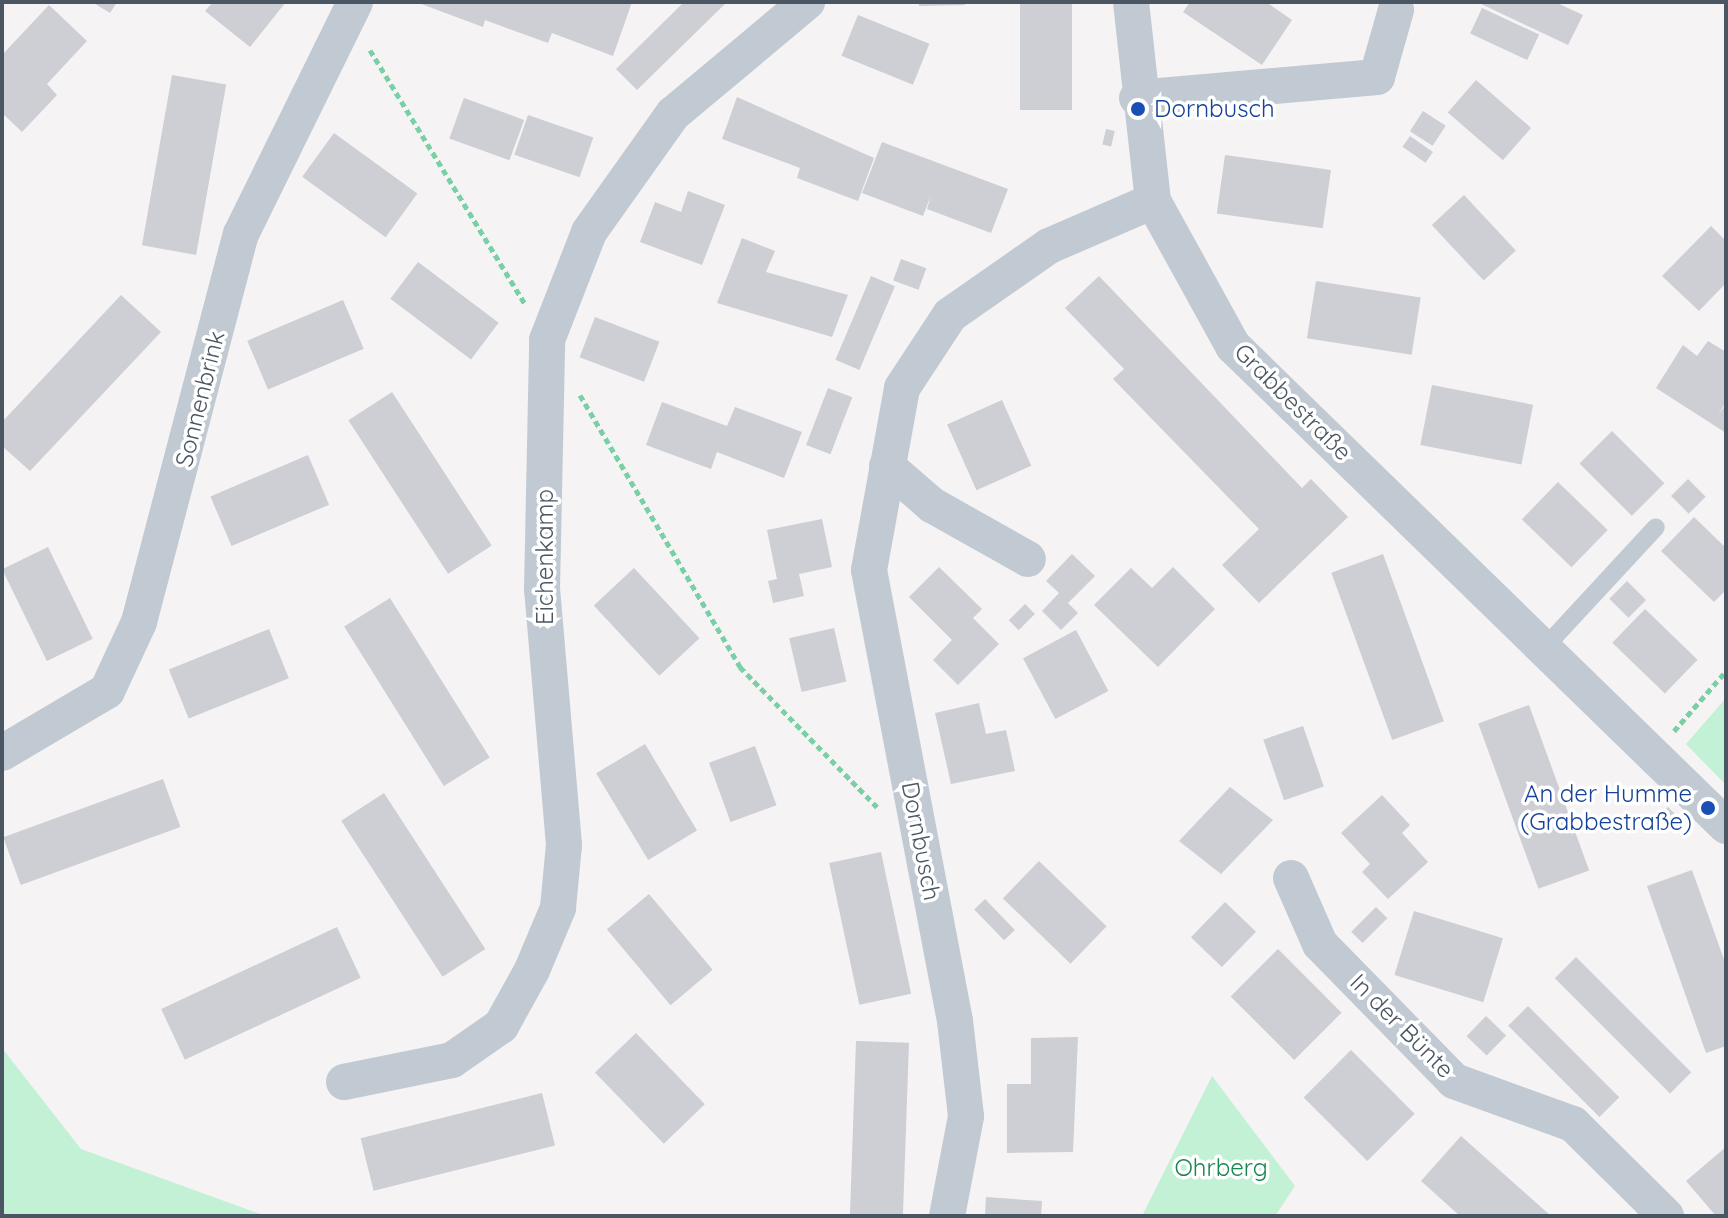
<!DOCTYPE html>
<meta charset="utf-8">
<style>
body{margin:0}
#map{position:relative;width:1728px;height:1218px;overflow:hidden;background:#f5f3f3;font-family:Quicksand,sans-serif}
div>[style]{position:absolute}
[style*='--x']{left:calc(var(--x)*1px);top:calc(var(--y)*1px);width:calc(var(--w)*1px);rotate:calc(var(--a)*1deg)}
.green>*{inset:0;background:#c3f1d5}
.building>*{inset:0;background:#cdcfd5;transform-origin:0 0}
.path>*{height:5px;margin-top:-2.5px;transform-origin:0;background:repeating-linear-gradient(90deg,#7ad0a6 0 6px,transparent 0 10px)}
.lane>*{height:18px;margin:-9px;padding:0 9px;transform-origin:9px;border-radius:9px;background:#c1cad2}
.street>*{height:36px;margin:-18px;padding:0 18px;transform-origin:18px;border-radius:18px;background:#c1cad2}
.dots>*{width:22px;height:22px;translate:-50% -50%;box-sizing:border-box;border:4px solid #fff;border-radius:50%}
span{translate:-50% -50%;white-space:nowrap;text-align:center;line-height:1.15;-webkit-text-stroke:7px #fff;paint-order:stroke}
.transit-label{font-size:24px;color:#164399}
.left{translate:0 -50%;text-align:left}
.right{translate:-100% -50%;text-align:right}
.street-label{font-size:24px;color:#4a5661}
.park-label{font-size:24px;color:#17864f}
.frame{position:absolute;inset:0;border:4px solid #4a5661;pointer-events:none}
</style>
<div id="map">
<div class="green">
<div style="clip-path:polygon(1726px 698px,1726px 785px,1686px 744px)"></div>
<div style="clip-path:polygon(2px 1048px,81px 1149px,266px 1216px,2px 1216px)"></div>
<div style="clip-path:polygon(1212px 1076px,1295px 1186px,1275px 1216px,1142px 1216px)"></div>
</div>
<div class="building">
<div style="clip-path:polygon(92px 2px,117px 2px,110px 13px)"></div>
<div style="clip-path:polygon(213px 2px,286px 2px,250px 47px,205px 11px)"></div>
<div style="clip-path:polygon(416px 2px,632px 2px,613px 56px,552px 33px,548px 43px,485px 20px,483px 27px)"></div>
<div style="clip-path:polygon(684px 2px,727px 2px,637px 90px,616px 69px)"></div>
<div style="clip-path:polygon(919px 2px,965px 2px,965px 5px,919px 6px)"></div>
<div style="left:1020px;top:2px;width:52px;height:108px"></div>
<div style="clip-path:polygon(1190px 2px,1266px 2px,1292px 20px,1262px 65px,1183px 12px)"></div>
<div style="clip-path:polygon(1477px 2px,1555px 2px,1583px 15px,1568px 45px)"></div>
<div style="clip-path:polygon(49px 5px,87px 41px,47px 84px,57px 95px,22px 132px,2px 113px,2px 55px)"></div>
<div style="left:1482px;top:8px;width:63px;height:28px;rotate:25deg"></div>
<div style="left:858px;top:15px;width:77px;height:44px;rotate:22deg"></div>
<div style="left:172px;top:75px;width:55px;height:173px;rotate:10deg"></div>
<div style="left:1476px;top:80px;width:73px;height:43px;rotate:41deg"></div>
<div style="clip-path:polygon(737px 97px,874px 158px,858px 201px,797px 178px,800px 168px,722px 139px)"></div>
<div style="left:464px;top:98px;width:64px;height:43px;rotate:20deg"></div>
<div style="left:1423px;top:111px;width:27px;height:24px;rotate:33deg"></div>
<div style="left:528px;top:115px;width:69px;height:42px;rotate:19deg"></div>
<div style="left:1106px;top:129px;width:9px;height:16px;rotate:13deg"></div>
<div style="left:334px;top:133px;width:103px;height:54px;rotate:36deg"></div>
<div style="left:1410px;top:136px;width:28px;height:13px;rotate:35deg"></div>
<div style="clip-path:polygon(882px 142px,1008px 189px,991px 233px,927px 209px,931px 195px,923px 216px,862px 193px)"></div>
<div style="left:1225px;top:155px;width:107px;height:59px;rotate:8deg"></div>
<div style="clip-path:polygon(688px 191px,725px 205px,702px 265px,640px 242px,655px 202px,681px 212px)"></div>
<div style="left:1464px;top:195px;width:76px;height:44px;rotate:47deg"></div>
<div style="clip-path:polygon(1711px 226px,1726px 241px,1726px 283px,1699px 311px,1662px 276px)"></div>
<div style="clip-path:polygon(742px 238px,775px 251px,766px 272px,848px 295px,832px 337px,717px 303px)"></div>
<div style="left:901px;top:259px;width:27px;height:23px;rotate:20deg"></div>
<div style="left:418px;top:262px;width:101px;height:46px;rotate:37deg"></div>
<div style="left:871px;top:276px;width:26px;height:91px;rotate:23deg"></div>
<div style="clip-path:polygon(1099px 276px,1302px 488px,1311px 479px,1348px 517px,1259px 603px,1222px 565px,1259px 529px,1113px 379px,1124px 369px,1065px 308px)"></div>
<div style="left:1316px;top:281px;width:106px;height:58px;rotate:9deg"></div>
<div style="clip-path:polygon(121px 295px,161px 332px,30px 471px,2px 446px,2px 422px)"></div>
<div style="left:343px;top:300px;width:53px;height:104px;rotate:67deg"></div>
<div style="left:595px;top:317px;width:69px;height:43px;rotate:21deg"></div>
<div style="clip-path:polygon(1708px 341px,1726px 352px,1726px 402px,1718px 415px,1726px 404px,1726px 433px,1656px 388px,1683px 345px,1697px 356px)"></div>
<div style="left:1432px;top:385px;width:103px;height:61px;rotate:11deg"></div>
<div style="left:828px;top:388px;width:26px;height:61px;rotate:21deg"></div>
<div style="left:392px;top:392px;width:183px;height:52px;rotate:57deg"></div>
<div style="left:1002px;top:400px;width:72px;height:60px;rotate:66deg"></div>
<div style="clip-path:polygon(662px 402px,727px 426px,735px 407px,802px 432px,784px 478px,717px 452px,711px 469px,646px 445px)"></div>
<div style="left:1612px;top:431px;width:74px;height:46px;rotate:45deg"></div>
<div style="left:308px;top:455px;width:54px;height:106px;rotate:67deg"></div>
<div style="left:1688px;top:479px;width:25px;height:24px;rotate:45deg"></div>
<div style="left:1558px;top:482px;width:69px;height:52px;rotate:44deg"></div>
<div style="clip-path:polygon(1694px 517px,1726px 548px,1726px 590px,1714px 602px,1661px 551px)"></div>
<div style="clip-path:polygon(822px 519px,832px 567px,799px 574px,804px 596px,773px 603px,768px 581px,777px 579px,767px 530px)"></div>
<div style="left:48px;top:547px;width:102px;height:51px;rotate:64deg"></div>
<div style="clip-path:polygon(1072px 554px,1095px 576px,1068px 603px,1078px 613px,1061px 630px,1042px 611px,1059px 593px,1046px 581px)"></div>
<div style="left:1383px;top:554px;width:178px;height:55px;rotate:70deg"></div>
<div style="clip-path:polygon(939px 567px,982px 609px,973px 618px,999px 644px,958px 685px,933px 660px,952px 640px,909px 597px)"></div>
<div style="clip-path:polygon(1173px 567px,1215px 609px,1158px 667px,1094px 605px,1131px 568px,1152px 588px)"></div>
<div style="left:634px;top:568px;width:96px;height:55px;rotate:47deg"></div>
<div style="left:1627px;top:581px;width:27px;height:25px;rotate:45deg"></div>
<div style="left:390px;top:598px;width:188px;height:54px;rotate:58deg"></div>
<div style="left:1025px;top:604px;width:14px;height:23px;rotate:45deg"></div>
<div style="left:1645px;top:609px;width:73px;height:47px;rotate:44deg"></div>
<div style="left:834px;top:628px;width:55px;height:46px;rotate:77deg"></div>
<div style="left:269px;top:629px;width:53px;height:108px;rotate:68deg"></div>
<div style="left:1076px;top:630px;width:69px;height:60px;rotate:62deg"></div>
<div style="clip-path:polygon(979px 703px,986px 734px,1006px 730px,1015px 771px,951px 784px,935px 713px)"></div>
<div style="left:1529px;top:705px;width:176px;height:54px;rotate:70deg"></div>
<div style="left:1303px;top:726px;width:64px;height:42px;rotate:71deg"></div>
<div style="left:645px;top:744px;width:101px;height:57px;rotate:59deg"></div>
<div style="left:755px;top:746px;width:63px;height:49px;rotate:70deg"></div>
<div style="left:163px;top:779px;width:51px;height:170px;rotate:70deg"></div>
<div style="clip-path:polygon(1230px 787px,1273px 820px,1221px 874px,1179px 841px)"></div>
<div style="left:384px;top:793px;width:186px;height:51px;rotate:57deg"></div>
<div style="clip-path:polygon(1382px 795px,1410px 825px,1402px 833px,1428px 862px,1388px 899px,1362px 872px,1370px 864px,1341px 833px)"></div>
<div style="left:1668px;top:807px;width:14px;height:8px;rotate:45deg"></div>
<div style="left:881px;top:852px;width:145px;height:53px;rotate:78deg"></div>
<div style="left:1039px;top:861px;width:94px;height:52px;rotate:44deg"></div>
<div style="clip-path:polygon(1692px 870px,1726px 965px,1726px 1046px,1706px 1053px,1647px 886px)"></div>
<div style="left:649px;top:894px;width:99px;height:55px;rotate:50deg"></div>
<div style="left:985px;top:899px;width:43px;height:15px;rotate:46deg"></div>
<div style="left:1225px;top:902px;width:43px;height:49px;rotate:44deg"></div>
<div style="left:1376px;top:907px;width:16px;height:35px;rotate:45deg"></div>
<div style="left:1414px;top:911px;width:93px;height:67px;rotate:17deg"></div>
<div style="left:337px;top:927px;width:56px;height:194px;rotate:65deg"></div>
<div style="left:1278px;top:949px;width:90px;height:67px;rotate:45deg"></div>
<div style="left:1576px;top:957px;width:163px;height:30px;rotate:45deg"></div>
<div style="left:1528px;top:1006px;width:129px;height:28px;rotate:45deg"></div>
<div style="left:1486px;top:1016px;width:28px;height:28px;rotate:44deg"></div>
<div style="left:636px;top:1033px;width:99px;height:57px;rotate:46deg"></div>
<div style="clip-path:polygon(1078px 1037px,1073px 1152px,1007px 1153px,1007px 1084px,1031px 1084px,1031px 1038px)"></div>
<div style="left:856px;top:1041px;width:53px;height:175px;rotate:2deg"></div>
<div style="left:1351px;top:1050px;width:90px;height:67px;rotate:45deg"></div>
<div style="left:542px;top:1093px;width:54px;height:187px;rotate:76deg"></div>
<div style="clip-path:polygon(1461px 1136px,1551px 1216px,1460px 1216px,1421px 1181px)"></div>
<div style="clip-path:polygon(1726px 1147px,1726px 1216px,1716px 1216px,1686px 1181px)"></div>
<div style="clip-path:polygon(986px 1197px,1042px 1201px,1041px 1216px,985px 1216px)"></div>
</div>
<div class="path">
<div style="--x:370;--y:50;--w:298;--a:58.6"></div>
<div style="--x:580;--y:395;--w:316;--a:59.5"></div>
<div style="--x:740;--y:667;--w:199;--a:45.6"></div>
<div style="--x:1674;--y:731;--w:79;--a:-49.1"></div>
</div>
<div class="lane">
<div style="--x:1545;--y:647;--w:163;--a:-47.2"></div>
</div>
<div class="street">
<div style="--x:1131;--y:2;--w:200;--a:83.7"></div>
<div style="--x:1153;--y:201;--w:166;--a:61.1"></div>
<div style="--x:1233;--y:346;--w:688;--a:44.23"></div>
<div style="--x:1137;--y:98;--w:241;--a:-5"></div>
<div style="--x:1377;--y:77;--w:70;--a:-74.2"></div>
<div style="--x:887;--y:466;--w:60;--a:40.9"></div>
<div style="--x:932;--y:505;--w:110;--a:29.4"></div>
<div style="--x:2;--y:753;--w:122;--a:-30.6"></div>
<div style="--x:107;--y:691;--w:76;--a:-65.1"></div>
<div style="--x:139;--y:622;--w:401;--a:-75.3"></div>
<div style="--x:241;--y:234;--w:258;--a:-63.8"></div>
<div style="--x:1291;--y:878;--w:72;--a:66.3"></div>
<div style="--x:1320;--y:944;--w:192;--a:45.6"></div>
<div style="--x:1454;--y:1081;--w:127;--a:19.9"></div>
<div style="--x:1573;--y:1124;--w:131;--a:44.7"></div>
<div style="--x:344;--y:1082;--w:110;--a:-11.5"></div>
<div style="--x:452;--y:1060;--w:60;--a:-34.8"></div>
<div style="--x:501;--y:1026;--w:64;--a:-61"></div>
<div style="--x:532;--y:970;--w:67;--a:-67.2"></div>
<div style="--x:558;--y:908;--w:63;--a:-84.6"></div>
<div style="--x:564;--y:845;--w:257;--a:-94.9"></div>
<div style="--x:542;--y:589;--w:249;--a:-88.8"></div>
<div style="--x:547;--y:340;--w:116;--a:-68.7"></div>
<div style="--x:589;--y:232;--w:145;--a:-54.6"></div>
<div style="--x:673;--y:114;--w:175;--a:-39.9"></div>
<div style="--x:947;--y:1216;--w:102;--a:-79.2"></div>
<div style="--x:966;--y:1116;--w:96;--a:-96.6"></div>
<div style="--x:955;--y:1021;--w:459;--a:-100.8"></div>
<div style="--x:869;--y:570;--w:185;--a:-79.7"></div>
<div style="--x:902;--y:388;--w:87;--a:-56.7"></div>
<div style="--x:950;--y:315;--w:121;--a:-34.9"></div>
<div style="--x:1049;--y:246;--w:113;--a:-23.4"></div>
</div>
<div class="dots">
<div style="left:1138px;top:109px;background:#1a4fb4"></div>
<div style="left:1708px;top:808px;background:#1a4fb4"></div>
</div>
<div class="transit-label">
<span class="left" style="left:1154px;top:109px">Dornbusch</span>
<span class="right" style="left:1692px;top:808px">An der Humme<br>(Grabbestraße)</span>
</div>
<div class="street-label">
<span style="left:200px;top:399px;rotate:-76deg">Sonnenbrink</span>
<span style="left:1293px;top:402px;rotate:45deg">Grabbestraße</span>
<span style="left:545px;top:557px;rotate:-90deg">Eichenkamp</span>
<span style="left:921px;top:841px;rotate:79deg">Dornbusch</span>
<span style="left:1402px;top:1026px;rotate:45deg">In der Bünte</span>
</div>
<div class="park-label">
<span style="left:1221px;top:1168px">Ohrberg</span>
</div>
<div class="frame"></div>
</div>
